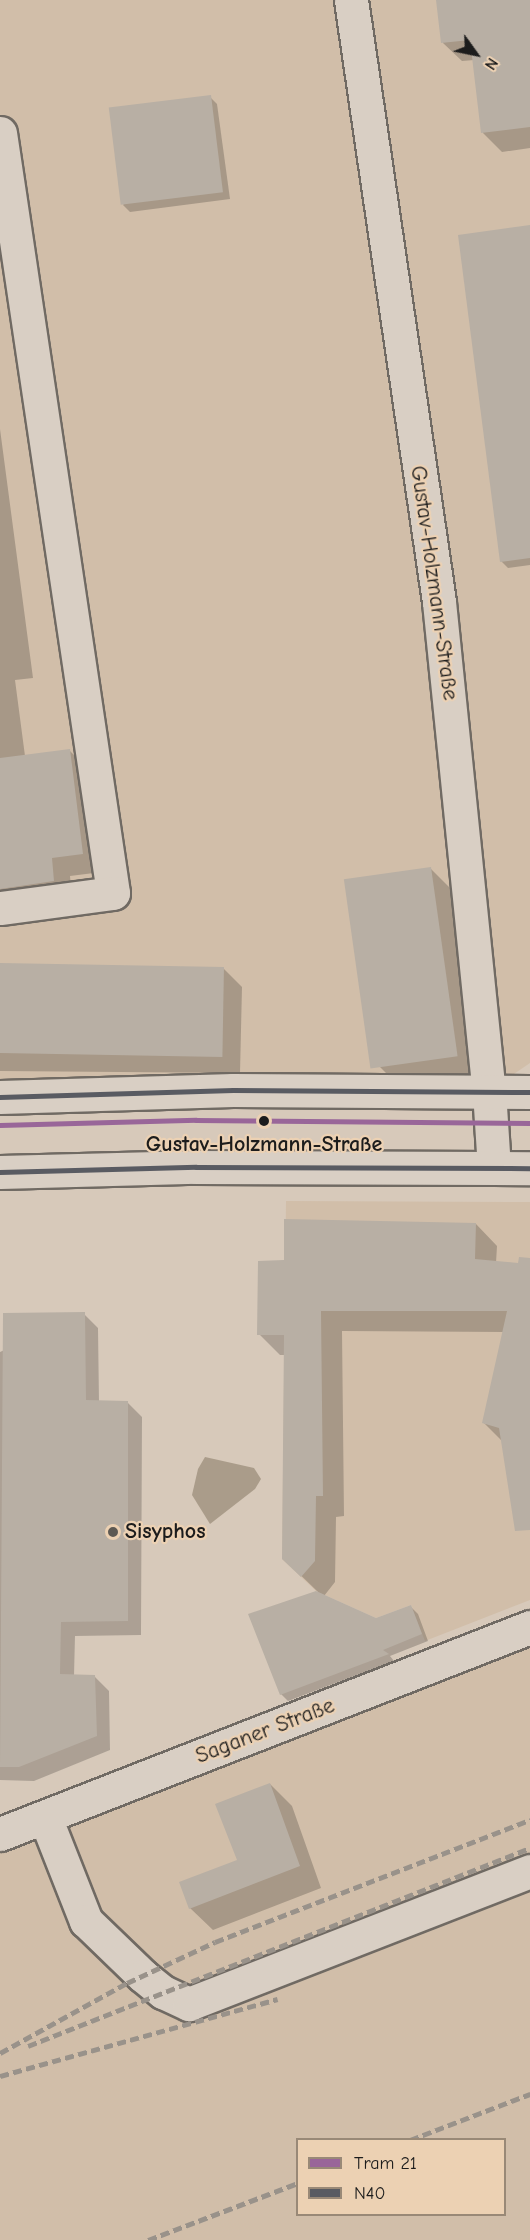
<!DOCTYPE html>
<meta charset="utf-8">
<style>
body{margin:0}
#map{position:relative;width:530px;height:2240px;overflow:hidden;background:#d7c9ba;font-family:"Comic Neue",sans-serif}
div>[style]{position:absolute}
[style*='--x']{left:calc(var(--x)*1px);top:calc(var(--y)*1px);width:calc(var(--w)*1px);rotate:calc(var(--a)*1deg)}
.built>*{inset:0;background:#d1bea9}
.water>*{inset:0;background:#aa9c8a}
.shadow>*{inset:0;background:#0003}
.building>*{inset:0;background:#b8afa4;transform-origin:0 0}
.roads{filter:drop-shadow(2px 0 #706a63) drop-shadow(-2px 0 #706a63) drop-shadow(0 2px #706a63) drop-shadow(0 -2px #706a63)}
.minor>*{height:33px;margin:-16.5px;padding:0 16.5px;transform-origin:16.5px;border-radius:16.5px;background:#d9cfc4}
.major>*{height:33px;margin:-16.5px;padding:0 16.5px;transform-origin:16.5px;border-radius:16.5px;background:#d9cfc4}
.rail>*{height:4.5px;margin-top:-2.25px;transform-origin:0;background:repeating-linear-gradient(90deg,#99928a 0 9px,transparent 0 13.5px)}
.bus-1>*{height:4.5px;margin:-2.25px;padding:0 2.25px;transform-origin:2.25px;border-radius:2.25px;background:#595b62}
.tram-1>*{height:4.5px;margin:-2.25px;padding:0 2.25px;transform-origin:2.25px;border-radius:2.25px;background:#969}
.dots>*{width:16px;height:16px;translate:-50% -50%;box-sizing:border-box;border:3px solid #ecd1b3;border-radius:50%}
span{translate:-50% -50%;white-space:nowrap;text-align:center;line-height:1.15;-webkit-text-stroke:4.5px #ecd1b3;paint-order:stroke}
.street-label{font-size:22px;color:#1c1c1c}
.stop-label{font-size:22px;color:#1c1c1c;font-weight:700}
.poi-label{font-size:22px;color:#1c1c1c;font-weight:700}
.left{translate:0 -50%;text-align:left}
.legend{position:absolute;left:296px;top:2138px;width:210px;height:78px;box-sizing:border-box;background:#ecd1b3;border:2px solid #998977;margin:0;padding:8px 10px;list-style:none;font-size:18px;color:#1c1c1c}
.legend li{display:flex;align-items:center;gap:12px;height:30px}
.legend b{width:30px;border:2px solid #998977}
.north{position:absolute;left:446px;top:24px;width:60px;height:60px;-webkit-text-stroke:4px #ecd1b3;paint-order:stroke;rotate:123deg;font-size:16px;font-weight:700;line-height:24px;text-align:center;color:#1c1c1c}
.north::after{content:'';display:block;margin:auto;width:21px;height:27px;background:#1c1c1c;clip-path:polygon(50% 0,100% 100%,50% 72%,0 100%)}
</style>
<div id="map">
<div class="built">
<div style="clip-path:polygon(0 0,530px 0,530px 1063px,489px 1091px,0 1097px)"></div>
<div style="clip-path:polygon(286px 1201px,530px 1202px,530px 1600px,425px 1641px,411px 1605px,376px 1618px,316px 1591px,282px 1559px)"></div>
<div style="clip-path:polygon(evenodd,530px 1645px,530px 2240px,0 2240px,0 1849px,530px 1645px,298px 2140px,504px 2140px,504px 2214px,298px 2214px,298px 2140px)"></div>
</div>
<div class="water">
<div style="clip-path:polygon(205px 1457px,254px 1468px,261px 1479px,255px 1489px,210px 1524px,192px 1495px,198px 1469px)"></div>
</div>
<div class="shadow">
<div style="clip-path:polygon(437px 0,530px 0,530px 148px,502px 152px,483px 133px,474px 60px,462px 61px,443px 43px)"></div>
<div style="clip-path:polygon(210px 97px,217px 104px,230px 199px,130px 212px,123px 205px)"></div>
<div style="clip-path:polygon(530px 227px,530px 565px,508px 568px,501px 561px)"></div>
<div style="clip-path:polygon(0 429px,33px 678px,15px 680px,25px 756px,69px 750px,88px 769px,102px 872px,70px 876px,72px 899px,0 910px)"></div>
<div style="clip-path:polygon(431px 869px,450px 888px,476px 1074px,388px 1075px,369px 1056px)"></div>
<div style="clip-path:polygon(0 965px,223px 968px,242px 987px,240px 1073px,0 1071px)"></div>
<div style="clip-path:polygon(476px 1224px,497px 1246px,496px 1263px,530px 1266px,530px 1518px,503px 1442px,483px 1422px,504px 1332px,342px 1331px,344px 1516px,336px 1517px,335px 1582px,324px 1596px,376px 1619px,411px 1607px,418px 1614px,428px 1641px,390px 1656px,394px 1661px,288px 1701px,281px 1694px,318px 1592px,284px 1559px,286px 1355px,280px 1355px,259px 1334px,286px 1262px)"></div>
<div style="clip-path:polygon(84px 1314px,98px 1328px,99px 1402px,128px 1403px,142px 1417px,141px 1635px,75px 1636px,74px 1676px,95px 1677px,109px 1691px,110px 1750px,34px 1781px,0 1780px,0 1352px)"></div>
<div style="clip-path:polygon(270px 1784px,292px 1806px,321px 1888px,213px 1930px,190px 1908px,239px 1860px)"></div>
</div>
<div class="building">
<div style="clip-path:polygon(436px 0,530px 0,530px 127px,481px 133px,470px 40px,441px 43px)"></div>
<div style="left:211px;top:95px;width:98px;height:103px;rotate:83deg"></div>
<div style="clip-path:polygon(530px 225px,530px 558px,500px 562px,458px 235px)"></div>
<div style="clip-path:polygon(70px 749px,83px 854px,52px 858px,54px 881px,0 889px,0 758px)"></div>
<div style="left:431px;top:867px;width:191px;height:88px;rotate:82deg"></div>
<div style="left:0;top:963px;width:224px;height:90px;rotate:1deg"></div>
<div style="clip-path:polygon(284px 1219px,476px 1223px,475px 1259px,518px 1263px,519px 1257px,530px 1258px,530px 1530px,515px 1531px,499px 1428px,482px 1423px,507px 1311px,321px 1311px,323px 1496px,316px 1496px,315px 1561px,301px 1577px,282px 1559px,284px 1335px,257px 1335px,258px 1261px,284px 1260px)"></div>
<div style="clip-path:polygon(85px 1312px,86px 1400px,128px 1401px,128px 1621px,61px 1622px,60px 1674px,95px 1675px,97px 1736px,19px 1767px,0 1767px,3px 1313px)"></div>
<div style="clip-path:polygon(316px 1591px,376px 1618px,411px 1605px,422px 1634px,383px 1650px,389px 1654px,280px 1695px,248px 1614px)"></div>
<div style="clip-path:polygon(270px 1783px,300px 1866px,189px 1909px,179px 1882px,237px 1860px,215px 1804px)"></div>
</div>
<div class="roads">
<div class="minor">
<div style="--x:351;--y:0;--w:608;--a:81.68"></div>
<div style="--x:439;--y:602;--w:492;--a:84.2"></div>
<div style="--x:0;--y:133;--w:768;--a:81.54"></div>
<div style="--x:113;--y:893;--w:114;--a:172.4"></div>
<div style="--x:45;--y:1817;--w:112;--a:68.5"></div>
<div style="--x:86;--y:1921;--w:79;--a:44"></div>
<div style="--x:143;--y:1976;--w:26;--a:39"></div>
<div style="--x:163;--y:1992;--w:29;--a:25"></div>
<div style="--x:189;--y:2004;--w:366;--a:-21.3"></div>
<div style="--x:0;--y:1834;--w:569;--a:-21.33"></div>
</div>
<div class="major">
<div style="--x:489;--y:1091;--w:77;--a:86.3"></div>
<div style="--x:0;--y:1097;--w:233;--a:-1.7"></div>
<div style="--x:233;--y:1090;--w:297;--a:0.4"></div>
<div style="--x:0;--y:1172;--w:196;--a:-1.5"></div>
<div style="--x:196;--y:1167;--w:334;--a:0.2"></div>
</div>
</div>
<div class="rail">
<div style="--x:28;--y:2046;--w:540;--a:-21.53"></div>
<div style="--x:0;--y:2053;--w:145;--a:-28.9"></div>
<div style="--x:127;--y:1983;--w:97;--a:-25"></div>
<div style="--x:215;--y:1942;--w:338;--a:-21.2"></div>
<div style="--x:0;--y:2076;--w:288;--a:-15.5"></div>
<div style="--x:410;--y:2140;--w:129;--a:-21"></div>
<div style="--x:148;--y:2240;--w:160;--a:-20.8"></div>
</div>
<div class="bus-1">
<div style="--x:0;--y:1097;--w:233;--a:-1.7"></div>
<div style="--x:233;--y:1090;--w:297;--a:0.4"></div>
<div style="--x:0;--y:1172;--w:196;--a:-1.5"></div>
<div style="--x:196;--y:1167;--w:334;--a:0.2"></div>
</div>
<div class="tram-1">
<div style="--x:0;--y:1125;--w:196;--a:-1.5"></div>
<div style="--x:196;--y:1120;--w:334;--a:0.5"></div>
</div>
<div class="dots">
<div style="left:264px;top:1121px;background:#1c1c1c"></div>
<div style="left:113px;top:1532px;background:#5d5953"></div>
</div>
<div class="street-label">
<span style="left:434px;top:583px;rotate:82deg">Gustav-Holzmann-Straße</span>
<span style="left:265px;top:1731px;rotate:-21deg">Saganer Straße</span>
</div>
<div class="stop-label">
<span style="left:264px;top:1145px">Gustav-Holzmann-Straße</span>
</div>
<div class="poi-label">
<span class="left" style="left:125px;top:1532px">Sisyphos</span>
</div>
<ul class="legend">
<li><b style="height:8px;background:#969"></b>Tram 21</li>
<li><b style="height:8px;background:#595b62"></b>N40</li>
</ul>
<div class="north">N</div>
</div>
